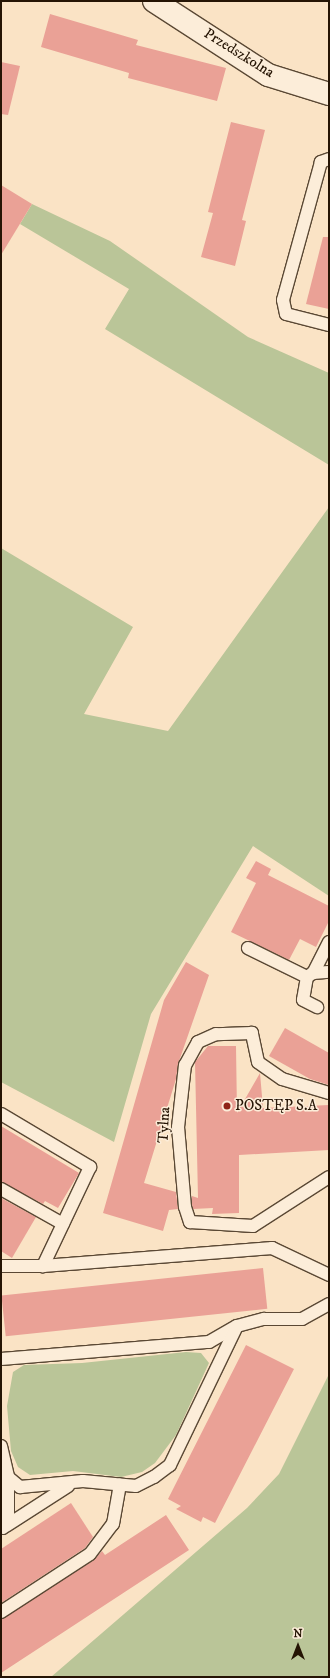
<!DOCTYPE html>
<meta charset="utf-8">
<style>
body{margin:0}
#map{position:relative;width:330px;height:1678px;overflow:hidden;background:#fae3c5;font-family:"IM FELL DW Pica",serif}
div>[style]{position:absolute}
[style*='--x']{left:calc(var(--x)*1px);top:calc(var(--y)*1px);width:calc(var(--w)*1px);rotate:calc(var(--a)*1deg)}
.green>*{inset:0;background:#bac598}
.building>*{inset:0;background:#eaa196;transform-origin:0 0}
.roads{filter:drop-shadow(1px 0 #5a4834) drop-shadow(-1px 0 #5a4834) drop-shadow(0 1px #5a4834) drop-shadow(0 -1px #5a4834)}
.service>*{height:12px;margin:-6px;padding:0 6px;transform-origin:6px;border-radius:6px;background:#fcedd9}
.minor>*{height:22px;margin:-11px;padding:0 11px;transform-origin:11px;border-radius:11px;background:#fcedd9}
.dots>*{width:11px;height:11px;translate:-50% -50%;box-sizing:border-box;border:2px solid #fcedd9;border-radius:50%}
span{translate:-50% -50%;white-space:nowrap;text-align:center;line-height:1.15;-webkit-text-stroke:3px #fcedd9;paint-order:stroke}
.street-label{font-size:15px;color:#251404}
.poi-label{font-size:15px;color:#251404}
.left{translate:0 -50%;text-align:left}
.frame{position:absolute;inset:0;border:2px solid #251404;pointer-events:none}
.north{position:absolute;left:278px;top:1626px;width:40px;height:40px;-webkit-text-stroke:3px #fcedd9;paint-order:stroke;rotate:0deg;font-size:11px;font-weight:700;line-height:16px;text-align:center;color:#251404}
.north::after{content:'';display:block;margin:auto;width:14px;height:18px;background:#251404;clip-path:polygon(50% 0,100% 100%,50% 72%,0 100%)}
</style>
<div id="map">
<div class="green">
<div style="clip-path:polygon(32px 204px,110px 241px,248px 337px,329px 373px,329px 465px,105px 329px,129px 289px,20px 224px)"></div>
<div style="clip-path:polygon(329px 507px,329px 896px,253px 846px,151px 1014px,114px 1142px,1px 1082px,1px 548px,133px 627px,84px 714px,168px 731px)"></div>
<div style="clip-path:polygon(186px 1352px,201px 1353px,209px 1363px,176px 1435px,155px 1463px,142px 1472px,121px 1477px,73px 1471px,30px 1475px,18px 1467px,11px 1451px,7px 1406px,13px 1372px,24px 1365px,82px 1363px)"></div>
<div style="clip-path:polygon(329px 1374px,329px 1677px,51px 1677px,247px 1508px,279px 1474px)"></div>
</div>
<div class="building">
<div style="clip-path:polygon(50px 14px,138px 40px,136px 45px,226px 68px,217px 101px,128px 78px,129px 73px,41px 47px)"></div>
<div style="clip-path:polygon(1px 62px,20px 66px,8px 115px,1px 114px)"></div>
<div style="clip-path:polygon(231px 122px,265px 130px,242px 220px,246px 221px,235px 266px,201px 257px,213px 213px,208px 212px)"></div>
<div style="clip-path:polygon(1px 185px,32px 204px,1px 255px)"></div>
<div style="clip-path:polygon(323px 237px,329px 237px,329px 309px,306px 304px)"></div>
<div style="clip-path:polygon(256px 861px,271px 869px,268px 875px,329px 906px,329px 921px,316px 947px,300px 939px,289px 960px,231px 932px,256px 883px,246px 878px)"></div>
<div style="clip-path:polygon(186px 962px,209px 975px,178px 1064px,176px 1079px,144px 1183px,176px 1192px,178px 1209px,169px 1210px,163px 1231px,103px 1213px,164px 1000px)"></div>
<div style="clip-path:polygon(285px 1028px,329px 1053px,329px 1085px,310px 1079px,269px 1056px)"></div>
<div style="clip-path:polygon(208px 1046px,236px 1046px,237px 1113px,260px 1073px,263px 1108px,329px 1105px,329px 1150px,239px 1155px,239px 1213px,212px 1214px,213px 1208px,193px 1209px,192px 1205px,192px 1196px,198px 1198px,195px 1062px)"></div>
<div style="clip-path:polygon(1px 1126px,79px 1173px,58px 1208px,45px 1201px,43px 1204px,1px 1182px)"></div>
<div style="clip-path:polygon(1px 1198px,36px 1217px,12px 1258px,1px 1251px)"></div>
<div style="left:263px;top:1268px;width:41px;height:263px;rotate:84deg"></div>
<div style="clip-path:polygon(246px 1345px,294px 1369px,215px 1523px,203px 1517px,201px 1522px,176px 1509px,181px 1506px,168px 1499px)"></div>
<div style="clip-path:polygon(71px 1503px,93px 1537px,85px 1548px,1px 1603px,1px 1549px)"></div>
<div style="clip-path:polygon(166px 1515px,189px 1550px,1px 1673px,1px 1619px,94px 1560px,102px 1551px,105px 1555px)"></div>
</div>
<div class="roads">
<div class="service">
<div style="--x:329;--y:159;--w:9;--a:159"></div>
<div style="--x:321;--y:162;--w:143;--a:105.4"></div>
<div style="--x:283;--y:300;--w:14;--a:78"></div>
<div style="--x:286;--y:314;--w:44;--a:14.3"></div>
<div style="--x:329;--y:942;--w:35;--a:117"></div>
<div style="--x:313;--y:973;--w:16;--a:-4"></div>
<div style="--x:248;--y:948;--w:66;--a:26.2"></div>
<div style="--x:307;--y:977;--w:7;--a:-34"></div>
<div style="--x:307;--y:977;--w:23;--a:100"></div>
<div style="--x:303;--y:1000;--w:16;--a:27"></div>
<div style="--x:329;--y:1093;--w:49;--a:-163.4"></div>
<div style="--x:282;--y:1079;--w:29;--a:-145"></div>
<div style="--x:258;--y:1062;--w:30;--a:-102"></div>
<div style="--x:252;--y:1033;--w:36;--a:178"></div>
<div style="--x:216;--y:1034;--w:20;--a:156"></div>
<div style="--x:198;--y:1042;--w:26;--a:119"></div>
<div style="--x:185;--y:1065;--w:62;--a:96.4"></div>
<div style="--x:178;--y:1127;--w:80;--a:85"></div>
<div style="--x:185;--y:1207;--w:16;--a:72"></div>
<div style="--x:190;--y:1222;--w:63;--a:3.6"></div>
<div style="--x:253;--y:1226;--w:90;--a:-32.8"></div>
<div style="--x:1;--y:1114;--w:104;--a:30.8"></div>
<div style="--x:90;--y:1167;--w:110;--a:115.4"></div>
<div style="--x:1;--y:1189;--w:71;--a:29.4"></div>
<div style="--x:1;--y:1266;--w:42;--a:0"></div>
<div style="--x:43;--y:1266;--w:230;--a:-4.5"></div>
<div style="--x:272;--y:1248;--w:63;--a:25.3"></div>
<div style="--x:1;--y:1359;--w:209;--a:-4.7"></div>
<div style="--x:209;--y:1342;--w:32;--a:-30"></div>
<div style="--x:237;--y:1326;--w:28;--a:-15"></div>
<div style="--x:264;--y:1319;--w:38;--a:0"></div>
<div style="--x:302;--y:1319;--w:31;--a:-29"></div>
<div style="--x:1;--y:1446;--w:32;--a:77"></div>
<div style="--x:8;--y:1477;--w:16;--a:40"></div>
<div style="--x:20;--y:1487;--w:63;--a:-5.4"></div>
<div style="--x:83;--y:1481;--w:53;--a:5.4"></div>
<div style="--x:136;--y:1486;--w:20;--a:-27"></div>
<div style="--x:154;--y:1477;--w:20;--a:-37"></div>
<div style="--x:170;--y:1465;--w:154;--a:-64.3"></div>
<div style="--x:6;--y:1526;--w:74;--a:-32.8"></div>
<div style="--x:3;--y:1528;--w:11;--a:-63"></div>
<div style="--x:8;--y:1518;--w:41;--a:-90"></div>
<div style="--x:1;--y:1612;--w:106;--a:-33.1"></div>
<div style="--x:90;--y:1554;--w:38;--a:-53"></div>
<div style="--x:113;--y:1524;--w:40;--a:-80"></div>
</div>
<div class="minor">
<div style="--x:154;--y:1;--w:136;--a:33"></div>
<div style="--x:268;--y:75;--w:64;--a:17.3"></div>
</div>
</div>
<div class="dots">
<div style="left:227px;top:1106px;background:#8f2418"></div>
</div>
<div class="street-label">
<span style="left:239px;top:53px;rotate:32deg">Przedszkolna</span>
<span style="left:164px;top:1125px;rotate:-87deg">Tylna</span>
</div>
<div class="poi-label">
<span class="left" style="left:235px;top:1106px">POSTĘP S.A</span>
</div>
<div class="frame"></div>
<div class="north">N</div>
</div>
